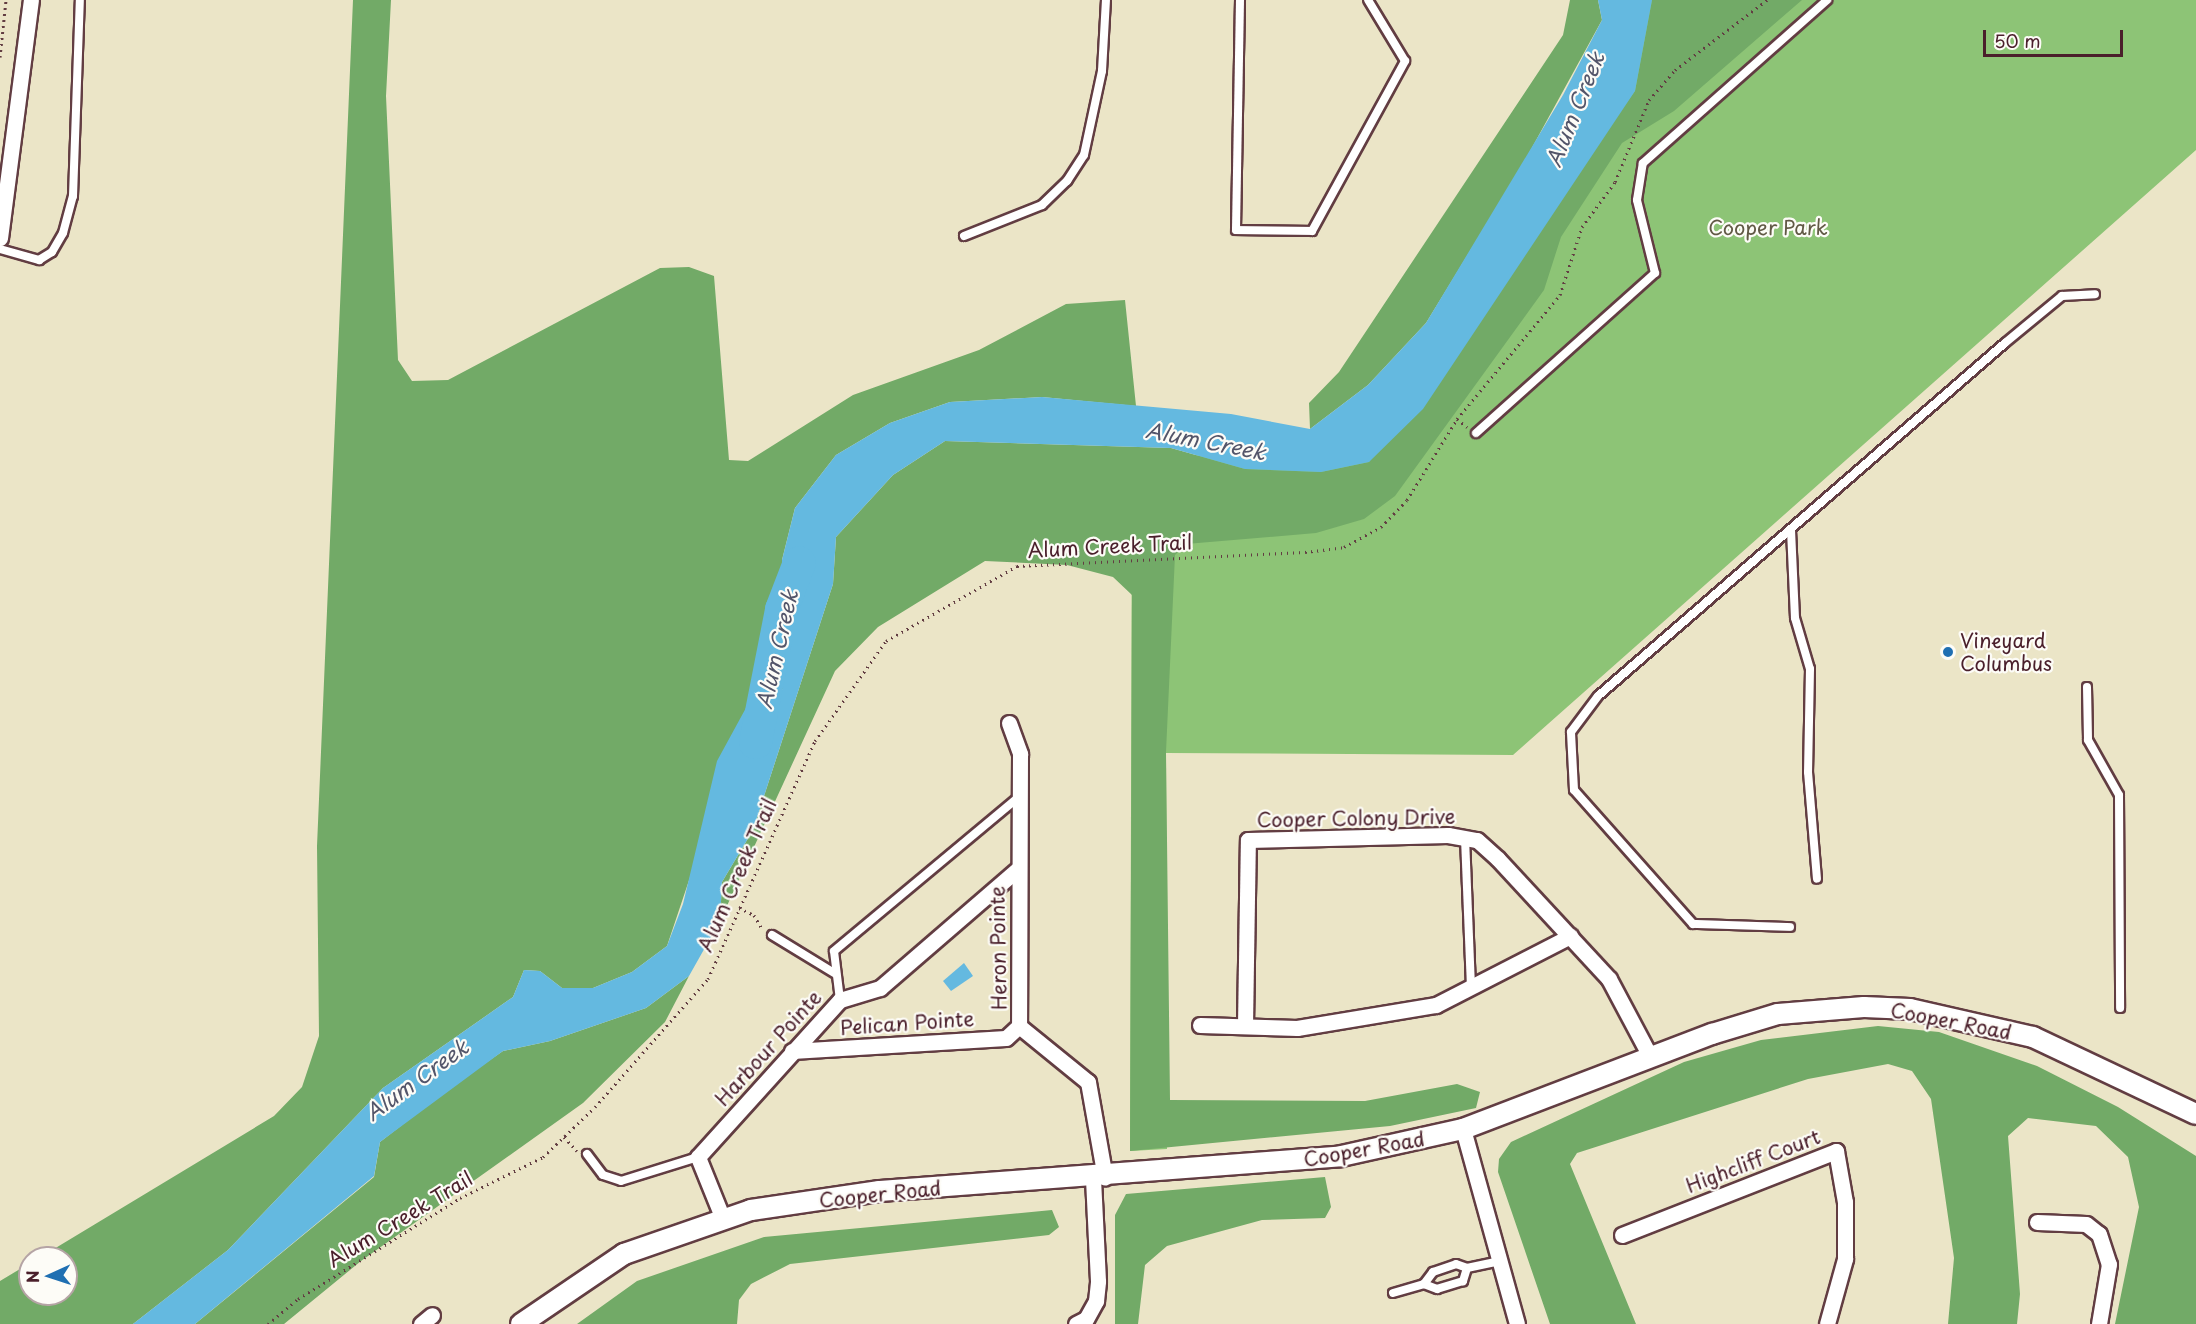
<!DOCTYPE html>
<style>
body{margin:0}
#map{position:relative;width:2196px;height:1324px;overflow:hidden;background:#ebe5c7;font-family:"Playpen Sans",sans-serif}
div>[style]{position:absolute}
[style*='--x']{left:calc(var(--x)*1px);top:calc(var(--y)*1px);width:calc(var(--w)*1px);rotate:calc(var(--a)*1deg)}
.green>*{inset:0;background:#8dc476}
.forest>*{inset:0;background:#72aa67}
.water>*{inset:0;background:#64b9e0}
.river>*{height:33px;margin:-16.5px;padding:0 16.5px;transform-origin:16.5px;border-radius:16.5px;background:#64b9e0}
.path>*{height:3px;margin-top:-1.5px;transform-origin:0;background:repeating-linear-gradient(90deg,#623d42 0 1.5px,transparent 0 6px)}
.roads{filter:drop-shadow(2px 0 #623d42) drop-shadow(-2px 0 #623d42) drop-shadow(0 2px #623d42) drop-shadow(0 -2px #623d42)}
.service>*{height:8px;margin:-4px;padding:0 4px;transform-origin:4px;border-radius:4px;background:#fff}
.minor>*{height:15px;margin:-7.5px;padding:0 7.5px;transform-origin:7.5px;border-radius:7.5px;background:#fff}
.tertiary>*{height:20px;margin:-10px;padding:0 10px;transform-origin:10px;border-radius:10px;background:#fff}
.dots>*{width:16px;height:16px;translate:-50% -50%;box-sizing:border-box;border:3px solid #fdfcf7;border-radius:50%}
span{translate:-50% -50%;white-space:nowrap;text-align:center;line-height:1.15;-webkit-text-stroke:4.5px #fdfcf7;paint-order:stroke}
.park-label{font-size:20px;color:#615945}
.street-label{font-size:20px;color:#4a1f2b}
.poi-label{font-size:20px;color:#4a1f2b}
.left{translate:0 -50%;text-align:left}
.water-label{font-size:21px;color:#53556a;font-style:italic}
.north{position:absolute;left:18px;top:1246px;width:60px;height:60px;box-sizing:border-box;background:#fdfcf7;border:2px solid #b5a4a5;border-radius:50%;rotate:267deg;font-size:16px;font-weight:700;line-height:24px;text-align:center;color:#4a1f2b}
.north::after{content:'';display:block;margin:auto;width:21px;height:27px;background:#1f6fb2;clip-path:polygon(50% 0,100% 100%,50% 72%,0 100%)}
.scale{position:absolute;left:1983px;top:30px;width:140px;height:27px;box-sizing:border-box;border:3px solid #4a1f2b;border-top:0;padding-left:8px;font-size:18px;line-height:21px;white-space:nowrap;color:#4a1f2b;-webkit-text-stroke:4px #fdfcf7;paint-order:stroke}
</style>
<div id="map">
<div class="green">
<div style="clip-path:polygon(1624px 0,2196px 0,2196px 150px,1513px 755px,1166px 753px,1167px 1149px,1130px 1151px,1132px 460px,1362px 444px)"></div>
</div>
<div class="forest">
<div style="clip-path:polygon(353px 0,391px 0,386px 96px,398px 360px,412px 381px,448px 380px,660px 268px,689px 267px,714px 276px,729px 460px,748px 461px,853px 395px,979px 350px,1066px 304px,1125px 300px,1136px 406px,1042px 397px,950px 402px,890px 423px,836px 455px,795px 508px,782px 560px,783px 689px,747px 707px,667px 946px,632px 972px,593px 988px,562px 988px,540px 971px,524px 970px,513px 997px,383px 1088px,228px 1250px,133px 1324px,0 1324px,0 1281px,30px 1263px,30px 1294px,66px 1294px,66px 1258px,39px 1258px,274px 1116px,302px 1087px,319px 1036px,317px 846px)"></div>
<div style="clip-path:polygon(1570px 0,1598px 0,1602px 20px,1522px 166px,1426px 323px,1368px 385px,1310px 429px,1309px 403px,1339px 372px,1563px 35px)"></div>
<div style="clip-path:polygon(1652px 0,1802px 0,1674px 111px,1622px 143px,1561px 237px,1544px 290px,1395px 496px,1364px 519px,1316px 533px,1186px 544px,1175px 555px,1166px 752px,1170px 1100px,1365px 1101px,1457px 1084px,1480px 1092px,1476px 1108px,1390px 1126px,1130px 1151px,1132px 595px,1113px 577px,1067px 565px,985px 561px,878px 627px,835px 671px,720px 921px,722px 882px,753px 830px,833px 584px,836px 537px,893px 475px,945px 441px,1171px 448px,1245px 469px,1321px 472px,1369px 462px,1635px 91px)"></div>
<div style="clip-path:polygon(689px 976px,665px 1022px,583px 1103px,361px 1261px,284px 1324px,195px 1324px,374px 1177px,380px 1142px,455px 1084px,503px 1051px,550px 1041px,646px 1008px)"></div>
<div style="clip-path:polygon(1878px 1026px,1939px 1032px,2037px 1066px,2118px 1107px,2196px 1156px,2196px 1324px,2115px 1324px,2139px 1207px,2128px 1157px,2096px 1126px,2028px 1118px,2008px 1136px,2020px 1294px,2017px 1324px,1948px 1324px,1954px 1258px,1931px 1099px,1912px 1071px,1888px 1064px,1808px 1079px,1577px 1153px,1570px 1164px,1636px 1324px,1550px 1324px,1498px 1172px,1499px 1159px,1511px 1142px,1684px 1062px,1761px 1040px)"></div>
<div style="clip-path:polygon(1325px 1177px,1331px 1207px,1325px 1218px,1262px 1220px,1167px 1246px,1145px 1265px,1138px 1324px,1115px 1324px,1115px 1215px,1126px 1194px)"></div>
<div style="clip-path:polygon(1052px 1210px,1059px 1227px,1049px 1235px,790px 1264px,751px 1284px,739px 1300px,737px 1324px,577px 1324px,637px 1281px,764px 1237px)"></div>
</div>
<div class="water">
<div style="clip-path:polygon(1598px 0,1652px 0,1635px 91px,1423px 409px,1369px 462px,1321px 472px,1245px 469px,1171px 448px,945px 441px,893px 475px,836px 537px,833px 584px,753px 830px,722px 882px,720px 921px,689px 976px,646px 1008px,550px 1041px,503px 1051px,380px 1142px,374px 1176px,195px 1324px,133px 1324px,228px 1250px,383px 1088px,513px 997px,524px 970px,540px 971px,562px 988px,593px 988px,632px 972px,667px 946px,683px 904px,717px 761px,747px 706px,783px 689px,782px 560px,795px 508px,836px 455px,890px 423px,950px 402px,1042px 397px,1231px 414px,1310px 429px,1368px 385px,1426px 323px,1563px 95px,1602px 20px)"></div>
<div style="clip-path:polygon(964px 963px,973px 976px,951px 991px,943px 981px)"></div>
</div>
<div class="river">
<div style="--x:755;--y:742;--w:136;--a:-78.9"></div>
<div style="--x:781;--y:609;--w:50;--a:-69"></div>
</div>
<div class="path">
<div style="--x:0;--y:57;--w:57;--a:-84"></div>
<div style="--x:1457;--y:419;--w:13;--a:39"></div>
<div style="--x:739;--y:908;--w:17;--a:25"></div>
<div style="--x:754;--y:915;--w:16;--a:60"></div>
<div style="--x:564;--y:1137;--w:19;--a:47"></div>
<div style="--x:268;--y:1324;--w:39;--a:-40"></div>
<div style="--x:298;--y:1299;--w:191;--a:-31.9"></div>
<div style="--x:460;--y:1198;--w:93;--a:-26.3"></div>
<div style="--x:543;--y:1157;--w:72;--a:-43.9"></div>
<div style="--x:595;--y:1107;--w:171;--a:-48.6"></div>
<div style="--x:708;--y:979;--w:261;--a:-65.8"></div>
<div style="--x:815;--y:741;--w:123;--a:-54.6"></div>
<div style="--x:886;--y:641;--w:151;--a:-29.8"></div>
<div style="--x:1017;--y:566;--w:288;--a:-2.8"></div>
<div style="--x:1305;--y:552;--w:39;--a:-7"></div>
<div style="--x:1344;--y:547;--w:42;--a:-28.4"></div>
<div style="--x:1381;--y:527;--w:37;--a:-46"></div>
<div style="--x:1407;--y:500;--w:95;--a:-58.3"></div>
<div style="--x:1457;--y:419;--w:161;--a:-50.3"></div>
<div style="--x:1560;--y:295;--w:71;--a:-72.1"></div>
<div style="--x:1582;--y:227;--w:56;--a:-53.7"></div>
<div style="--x:1615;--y:182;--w:89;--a:-67.5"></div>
<div style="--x:1649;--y:100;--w:40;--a:-49"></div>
<div style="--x:1675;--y:70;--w:116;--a:-37.3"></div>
</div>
<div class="roads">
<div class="service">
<div style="--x:1240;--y:0;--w:230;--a:91"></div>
<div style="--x:1236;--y:230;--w:76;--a:0.8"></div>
<div style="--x:1312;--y:231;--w:194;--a:-61.3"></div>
<div style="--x:1405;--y:61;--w:71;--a:-121.2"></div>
<div style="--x:964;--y:236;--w:84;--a:-21.7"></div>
<div style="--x:1042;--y:205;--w:35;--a:-44"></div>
<div style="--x:1067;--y:181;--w:31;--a:-57"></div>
<div style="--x:1084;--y:155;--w:86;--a:-77.9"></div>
<div style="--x:1102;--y:71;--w:71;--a:-86.8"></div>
<div style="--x:0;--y:249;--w:41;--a:15.8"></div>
<div style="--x:39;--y:260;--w:15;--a:-32"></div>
<div style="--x:52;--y:252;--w:22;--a:-60"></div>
<div style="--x:63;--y:233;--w:38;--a:-75"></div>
<div style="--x:73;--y:196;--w:196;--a:-88"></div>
<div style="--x:1476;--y:433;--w:240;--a:-41.8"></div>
<div style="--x:1655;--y:273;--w:75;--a:-103.9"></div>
<div style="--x:1637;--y:200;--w:37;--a:-81"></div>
<div style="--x:1643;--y:163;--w:246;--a:-41.5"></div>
<div style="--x:1791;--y:530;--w:88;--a:87.4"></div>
<div style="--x:1795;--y:618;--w:53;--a:73.6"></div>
<div style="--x:1810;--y:669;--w:103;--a:91.1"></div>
<div style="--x:1808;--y:772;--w:107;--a:85.2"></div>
<div style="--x:2087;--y:687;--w:53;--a:88.9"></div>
<div style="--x:2088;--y:740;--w:63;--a:60.6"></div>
<div style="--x:2119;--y:795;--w:213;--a:89.7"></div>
<div style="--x:1465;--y:838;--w:149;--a:87.7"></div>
<div style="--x:1790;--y:927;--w:97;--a:-178.2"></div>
<div style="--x:1693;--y:924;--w:179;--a:-131.6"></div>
<div style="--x:1574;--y:790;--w:58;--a:-93"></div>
<div style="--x:1571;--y:732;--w:45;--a:-53.1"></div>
<div style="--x:1598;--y:696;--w:539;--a:-40.94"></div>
<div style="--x:2005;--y:343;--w:74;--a:-39.5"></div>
<div style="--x:2062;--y:296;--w:33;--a:-3"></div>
<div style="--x:772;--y:935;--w:75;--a:31.4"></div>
<div style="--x:840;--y:1000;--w:49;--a:-97"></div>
<div style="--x:834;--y:951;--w:241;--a:-39.8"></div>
<div style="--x:587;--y:1154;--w:26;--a:53"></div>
<div style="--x:603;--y:1175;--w:19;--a:18"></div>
<div style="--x:621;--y:1181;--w:81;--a:-17.3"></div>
<div style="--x:1467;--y:1268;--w:35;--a:-12"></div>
<div style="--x:1393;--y:1293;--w:32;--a:-16"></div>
<div style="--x:1424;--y:1284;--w:15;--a:-53"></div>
<div style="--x:1433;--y:1272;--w:24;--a:-19"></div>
<div style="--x:1456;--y:1264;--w:12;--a:20"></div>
<div style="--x:1467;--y:1268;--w:14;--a:107"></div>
<div style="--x:1463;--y:1281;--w:27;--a:163"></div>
<div style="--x:1437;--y:1289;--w:14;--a:-159"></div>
</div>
<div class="minor">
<div style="--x:0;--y:238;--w:240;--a:-82.6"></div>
<div style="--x:1009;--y:723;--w:33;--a:70"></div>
<div style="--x:1020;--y:754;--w:272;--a:90.2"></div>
<div style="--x:1200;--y:1025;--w:97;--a:1.8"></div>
<div style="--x:1297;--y:1028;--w:141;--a:-9.4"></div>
<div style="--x:1436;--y:1005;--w:151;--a:-27.2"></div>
<div style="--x:1245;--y:1025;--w:185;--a:-89.1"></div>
<div style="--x:1248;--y:840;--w:200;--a:-1.4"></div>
<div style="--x:1448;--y:835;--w:29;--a:10"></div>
<div style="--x:1477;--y:840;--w:28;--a:42"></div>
<div style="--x:1498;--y:859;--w:163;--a:47.2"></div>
<div style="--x:1609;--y:979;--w:89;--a:62"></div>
<div style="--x:1019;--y:1026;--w:89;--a:39.1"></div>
<div style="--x:1088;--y:1082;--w:97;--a:79.9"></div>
<div style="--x:792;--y:1051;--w:214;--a:-3.5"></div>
<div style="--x:1006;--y:1038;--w:18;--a:-43"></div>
<div style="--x:1463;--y:1129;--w:202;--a:74.5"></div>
<div style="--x:723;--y:1219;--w:67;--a:-112"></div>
<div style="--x:698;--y:1157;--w:212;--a:-47.9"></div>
<div style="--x:840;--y:1000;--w:42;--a:-16.7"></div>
<div style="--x:880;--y:988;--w:182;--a:-40.8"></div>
<div style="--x:2037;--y:1222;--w:49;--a:2.3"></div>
<div style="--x:2086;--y:1224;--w:16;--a:38"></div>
<div style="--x:2099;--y:1234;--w:32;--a:72"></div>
<div style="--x:2109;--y:1264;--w:61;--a:99.5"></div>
<div style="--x:1622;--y:1235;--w:230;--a:-21.4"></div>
<div style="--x:1836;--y:1151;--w:52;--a:80"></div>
<div style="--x:1845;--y:1202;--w:57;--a:90"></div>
<div style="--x:1845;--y:1259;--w:67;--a:105.5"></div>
<div style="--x:421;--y:1324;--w:14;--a:-39"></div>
<div style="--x:1076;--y:1324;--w:11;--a:-27"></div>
<div style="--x:1086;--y:1319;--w:21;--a:-61"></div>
<div style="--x:1096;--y:1301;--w:20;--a:-84"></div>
<div style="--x:1098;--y:1281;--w:104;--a:-92.8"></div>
</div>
<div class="tertiary">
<div style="--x:521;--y:1324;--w:125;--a:-34.2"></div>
<div style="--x:624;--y:1254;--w:134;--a:-19.1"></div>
<div style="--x:751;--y:1210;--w:130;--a:-8.4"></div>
<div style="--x:880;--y:1191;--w:462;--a:-4.3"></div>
<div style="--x:1341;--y:1156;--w:125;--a:-12.5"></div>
<div style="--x:1463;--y:1129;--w:267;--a:-20.9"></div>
<div style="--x:1712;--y:1034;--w:69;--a:-16.9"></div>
<div style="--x:1778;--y:1014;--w:86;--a:-4.7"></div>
<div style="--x:1864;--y:1007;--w:46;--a:2.5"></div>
<div style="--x:1910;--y:1009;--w:126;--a:12.8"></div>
<div style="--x:2033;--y:1037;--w:180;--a:25.3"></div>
</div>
</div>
<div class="dots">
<div style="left:1948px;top:652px;background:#1f6fb2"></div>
</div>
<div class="park-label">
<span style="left:1768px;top:227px">Cooper Park</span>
</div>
<div class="street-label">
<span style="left:1110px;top:546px;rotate:-3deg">Alum Creek Trail</span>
<span style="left:1356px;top:818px;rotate:-1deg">Cooper Colony Drive</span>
<span style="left:737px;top:875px;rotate:-66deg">Alum Creek Trail</span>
<span style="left:998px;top:948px;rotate:-91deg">Heron Pointe</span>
<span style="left:1951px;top:1021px;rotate:11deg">Cooper Road</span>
<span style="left:907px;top:1023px;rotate:-4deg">Pelican Pointe</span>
<span style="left:768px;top:1048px;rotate:-48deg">Harbour Pointe</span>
<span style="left:1364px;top:1149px;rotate:-10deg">Cooper Road</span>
<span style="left:1753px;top:1161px;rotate:-21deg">Highcliff Court</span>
<span style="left:880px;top:1194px;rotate:-6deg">Cooper Road</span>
<span style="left:400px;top:1219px;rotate:-31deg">Alum Creek Trail</span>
</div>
<div class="poi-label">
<span class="left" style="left:1960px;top:652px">Vineyard<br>Columbus</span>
</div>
<div class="water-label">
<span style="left:1574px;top:109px;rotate:-68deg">Alum Creek</span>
<span style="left:1206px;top:440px;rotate:11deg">Alum Creek</span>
<span style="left:776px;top:649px;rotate:-77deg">Alum Creek</span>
<span style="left:416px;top:1079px;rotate:-36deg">Alum Creek</span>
</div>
<div class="north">N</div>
<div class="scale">50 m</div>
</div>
